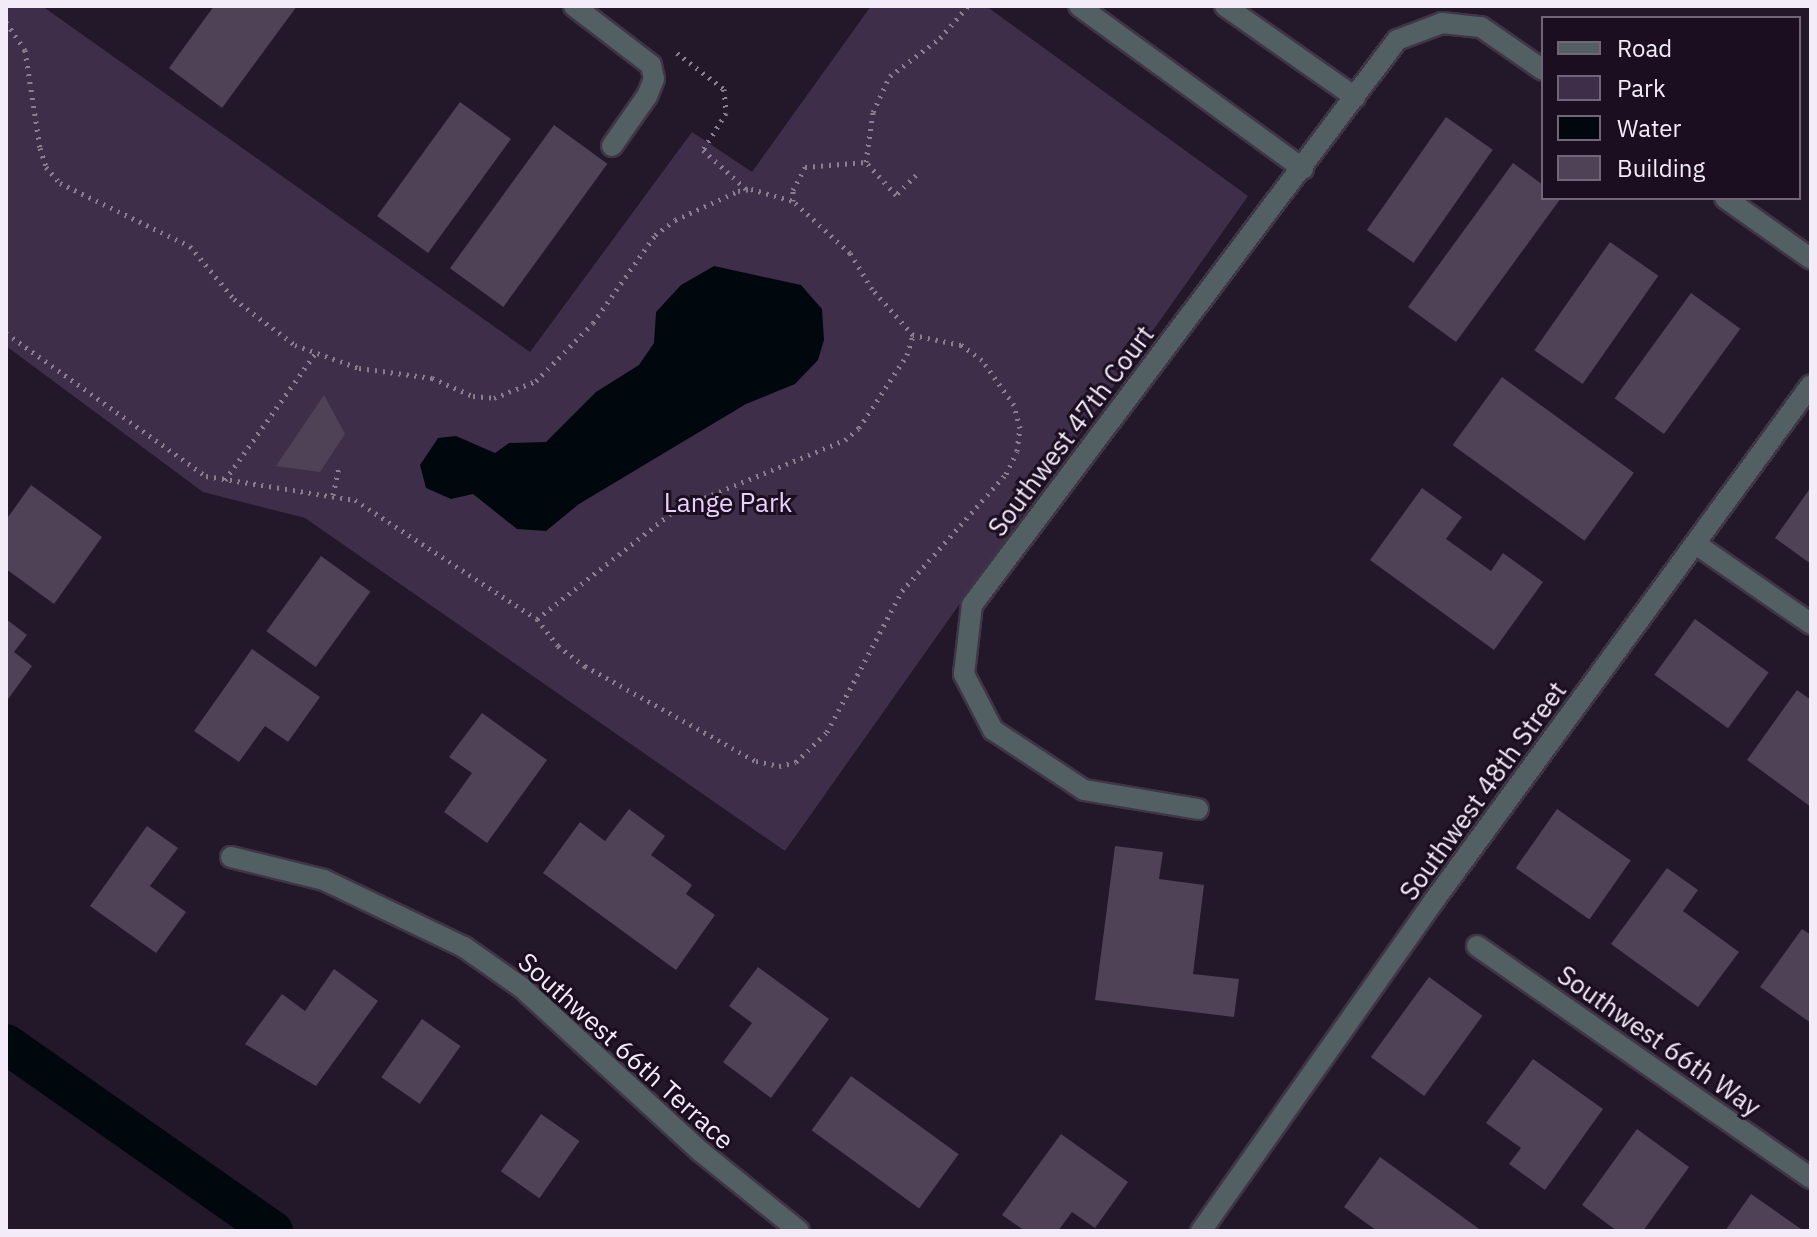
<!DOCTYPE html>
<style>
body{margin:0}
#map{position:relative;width:1817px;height:1237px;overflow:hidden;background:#23172a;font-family:"IBM Plex Sans",sans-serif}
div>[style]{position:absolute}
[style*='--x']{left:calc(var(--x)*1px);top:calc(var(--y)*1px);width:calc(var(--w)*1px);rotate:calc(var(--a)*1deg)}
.green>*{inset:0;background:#3f2e49}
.water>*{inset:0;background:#00080e}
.canal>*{height:40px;margin:-20px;padding:0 20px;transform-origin:20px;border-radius:20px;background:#00080e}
.building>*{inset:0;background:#4f4257;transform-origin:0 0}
.path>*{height:5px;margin-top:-2.5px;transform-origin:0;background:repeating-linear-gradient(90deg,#897f8f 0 2px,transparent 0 8px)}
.roads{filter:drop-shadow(2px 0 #403547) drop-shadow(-2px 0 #403547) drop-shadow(0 2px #403547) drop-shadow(0 -2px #403547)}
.street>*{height:20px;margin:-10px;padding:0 10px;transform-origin:10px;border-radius:10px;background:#526063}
span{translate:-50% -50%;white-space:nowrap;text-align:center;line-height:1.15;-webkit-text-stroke:6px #1a0e20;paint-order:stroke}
.street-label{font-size:26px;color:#f3ebf8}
.park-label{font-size:26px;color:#e9cffa}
.frame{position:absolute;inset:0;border:8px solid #f3ebf8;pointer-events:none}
.legend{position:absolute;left:1541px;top:16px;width:260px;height:184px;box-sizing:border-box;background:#1a0e20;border:2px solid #716676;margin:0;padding:10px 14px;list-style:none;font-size:24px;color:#f3ebf8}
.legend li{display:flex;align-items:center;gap:16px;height:40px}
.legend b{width:40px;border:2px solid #716676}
</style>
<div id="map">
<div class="green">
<div style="clip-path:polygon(6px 6px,42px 6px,530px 352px,692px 132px,752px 172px,871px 6px,986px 6px,1248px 196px,785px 851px,305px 518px,203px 492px,6px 346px)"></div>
</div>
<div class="water">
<div style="clip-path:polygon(714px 266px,801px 285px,822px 309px,824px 340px,818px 360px,795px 384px,746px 404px,579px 504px,546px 531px,517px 529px,473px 494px,451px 499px,426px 488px,420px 465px,438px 438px,456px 436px,495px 453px,509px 443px,546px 442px,596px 392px,639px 365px,654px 343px,656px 312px,681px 285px)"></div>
</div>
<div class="canal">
<div style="--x:6;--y:1044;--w:326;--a:35"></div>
</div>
<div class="building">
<div style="clip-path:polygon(214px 6px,297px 6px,222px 108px,169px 68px)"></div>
<div style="left:460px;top:102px;width:63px;height:141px;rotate:36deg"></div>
<div style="left:1446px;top:117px;width:57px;height:138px;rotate:35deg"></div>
<div style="left:554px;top:125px;width:66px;height:177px;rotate:36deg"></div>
<div style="clip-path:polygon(1513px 163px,1543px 185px,1543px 198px,1561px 198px,1456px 342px,1408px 307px)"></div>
<div style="left:1610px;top:242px;width:59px;height:132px;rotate:35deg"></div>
<div style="left:1691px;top:293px;width:61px;height:130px;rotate:36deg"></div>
<div style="left:1502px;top:377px;width:163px;height:84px;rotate:36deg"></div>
<div style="clip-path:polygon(324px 395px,345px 434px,320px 472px,276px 466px)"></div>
<div style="clip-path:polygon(31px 485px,102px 537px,54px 604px,6px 569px,6px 520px)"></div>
<div style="clip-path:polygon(1811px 487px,1811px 564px,1775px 538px)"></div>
<div style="clip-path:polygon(1422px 488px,1462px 517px,1446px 539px,1491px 571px,1503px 553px,1543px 582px,1494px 650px,1370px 560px)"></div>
<div style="left:321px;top:556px;width:61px;height:93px;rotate:36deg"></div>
<div style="clip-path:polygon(6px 619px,27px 635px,14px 652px,32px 666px,6px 702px)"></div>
<div style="left:1695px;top:619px;width:91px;height:69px;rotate:36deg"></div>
<div style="clip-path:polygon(252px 649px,320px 697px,288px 742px,265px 726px,239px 762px,194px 731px)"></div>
<div style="clip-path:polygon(1797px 690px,1811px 700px,1811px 807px,1747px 760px)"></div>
<div style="clip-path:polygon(482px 713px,547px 760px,487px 843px,444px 812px,472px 773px,449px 757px)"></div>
<div style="clip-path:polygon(629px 809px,665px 836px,651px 855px,692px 885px,686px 894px,715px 915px,676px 970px,543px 873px,580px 822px,605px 841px)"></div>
<div style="left:1557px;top:809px;width:90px;height:72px;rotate:35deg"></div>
<div style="clip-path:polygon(147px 826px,178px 848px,150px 886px,186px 912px,156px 953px,90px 906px)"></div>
<div style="clip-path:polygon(1115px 846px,1163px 852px,1159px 879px,1204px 885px,1193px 974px,1239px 979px,1234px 1017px,1095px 1000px)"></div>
<div style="clip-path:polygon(1667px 868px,1698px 890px,1683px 911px,1739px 952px,1698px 1007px,1611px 944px)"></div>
<div style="clip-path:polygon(1802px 929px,1811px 935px,1811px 1023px,1760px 987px)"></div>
<div style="clip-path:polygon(758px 967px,829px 1019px,771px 1098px,723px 1062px,752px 1023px,729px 1006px)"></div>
<div style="clip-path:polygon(334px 969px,378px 1001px,316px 1086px,245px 1044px,282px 994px,305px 1011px)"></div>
<div style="left:1429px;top:977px;width:66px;height:99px;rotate:36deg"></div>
<div style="left:422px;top:1019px;width:47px;height:71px;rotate:35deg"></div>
<div style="clip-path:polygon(1533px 1059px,1603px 1109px,1545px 1190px,1509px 1164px,1521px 1148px,1486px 1123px)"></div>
<div style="left:851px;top:1076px;width:133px;height:67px;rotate:36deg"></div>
<div style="left:541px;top:1114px;width:47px;height:70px;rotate:35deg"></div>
<div style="clip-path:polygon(1637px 1129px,1689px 1167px,1643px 1231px,1617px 1231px,1582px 1205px)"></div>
<div style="clip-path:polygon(1061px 1134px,1128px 1182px,1095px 1228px,1072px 1212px,1058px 1231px,1025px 1231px,1002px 1215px)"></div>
<div style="clip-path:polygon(1380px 1157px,1482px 1231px,1377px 1231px,1344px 1207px)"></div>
<div style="clip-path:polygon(1751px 1194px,1801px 1229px,1800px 1231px,1725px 1231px)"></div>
</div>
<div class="path">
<div style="--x:6;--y:22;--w:34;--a:56"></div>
<div style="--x:25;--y:50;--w:99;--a:81.3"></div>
<div style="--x:40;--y:148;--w:20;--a:72"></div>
<div style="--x:46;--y:167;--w:21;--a:49"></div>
<div style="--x:60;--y:183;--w:144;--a:25.9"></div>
<div style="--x:190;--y:246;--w:69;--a:50.3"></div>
<div style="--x:234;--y:299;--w:76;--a:37"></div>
<div style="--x:295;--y:345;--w:68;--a:19.8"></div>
<div style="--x:359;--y:368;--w:74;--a:7.8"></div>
<div style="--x:432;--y:378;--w:45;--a:23.7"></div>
<div style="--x:473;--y:396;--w:21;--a:5"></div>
<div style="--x:494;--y:398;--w:45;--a:-22"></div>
<div style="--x:536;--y:381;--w:81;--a:-45.5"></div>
<div style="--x:593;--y:323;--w:108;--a:-54.8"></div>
<div style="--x:655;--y:235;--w:25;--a:-37"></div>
<div style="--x:675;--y:220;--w:69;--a:-24.7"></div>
<div style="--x:738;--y:191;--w:13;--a:-9"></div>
<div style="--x:751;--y:189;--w:44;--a:15.9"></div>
<div style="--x:677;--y:53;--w:59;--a:37.5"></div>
<div style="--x:724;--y:89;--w:24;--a:85"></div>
<div style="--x:726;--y:113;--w:44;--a:121.9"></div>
<div style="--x:703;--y:150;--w:58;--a:42.2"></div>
<div style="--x:916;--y:175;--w:28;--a:135"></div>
<div style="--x:896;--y:195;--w:45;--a:-132.3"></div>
<div style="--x:866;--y:162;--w:50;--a:-82"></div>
<div style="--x:873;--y:112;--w:40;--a:-65"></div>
<div style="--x:890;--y:76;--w:63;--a:-37.2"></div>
<div style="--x:940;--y:38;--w:43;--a:-48.8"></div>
<div style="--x:6;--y:333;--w:246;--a:35.6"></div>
<div style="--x:206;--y:476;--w:151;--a:9.2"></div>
<div style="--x:355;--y:500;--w:217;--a:33.2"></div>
<div style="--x:537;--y:619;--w:34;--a:52"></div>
<div style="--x:558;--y:646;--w:34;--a:37"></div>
<div style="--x:585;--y:666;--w:196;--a:29.1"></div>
<div style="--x:756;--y:761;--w:24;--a:12"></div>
<div style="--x:779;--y:766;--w:17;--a:-13"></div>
<div style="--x:796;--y:762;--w:43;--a:-44.1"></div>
<div style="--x:827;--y:732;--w:160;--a:-62"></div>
<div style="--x:902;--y:591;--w:157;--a:-48.4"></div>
<div style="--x:1006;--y:474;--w:25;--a:-64"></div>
<div style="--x:1017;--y:451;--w:23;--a:-83"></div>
<div style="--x:1020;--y:428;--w:24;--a:-105"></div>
<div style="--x:1014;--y:405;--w:55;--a:-125.4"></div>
<div style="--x:982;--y:360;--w:26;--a:-144"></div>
<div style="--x:961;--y:345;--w:49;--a:-168.2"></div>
<div style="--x:913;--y:335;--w:62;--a:-131.7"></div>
<div style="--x:872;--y:289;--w:42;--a:-121.4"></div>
<div style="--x:850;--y:253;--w:77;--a:-137.6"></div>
<div style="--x:793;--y:201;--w:11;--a:-90"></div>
<div style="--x:793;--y:190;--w:26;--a:-62"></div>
<div style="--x:805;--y:167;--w:61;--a:-4.7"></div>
<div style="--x:225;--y:480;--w:155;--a:-54.5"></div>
<div style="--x:333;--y:495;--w:29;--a:-78"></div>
<div style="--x:537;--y:619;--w:176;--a:-38.3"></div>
<div style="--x:675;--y:510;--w:184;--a:-22.4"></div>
<div style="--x:845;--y:440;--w:18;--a:-41"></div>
<div style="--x:859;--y:428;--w:87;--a:-56.7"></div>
<div style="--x:907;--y:355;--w:21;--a:-73"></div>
</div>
<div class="roads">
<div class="street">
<div style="--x:574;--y:6;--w:97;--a:37.5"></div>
<div style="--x:651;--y:65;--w:14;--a:78"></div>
<div style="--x:654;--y:79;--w:18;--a:112"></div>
<div style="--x:647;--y:96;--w:61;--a:125"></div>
<div style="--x:1079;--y:6;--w:277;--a:36"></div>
<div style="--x:1225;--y:6;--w:159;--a:35"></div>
<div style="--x:1725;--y:198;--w:105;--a:35.3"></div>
<div style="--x:1697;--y:545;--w:139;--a:34.7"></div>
<div style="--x:1198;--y:809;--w:116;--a:-170.5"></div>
<div style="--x:1084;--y:790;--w:109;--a:-146.6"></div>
<div style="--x:993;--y:730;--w:63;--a:-117.4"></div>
<div style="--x:964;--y:674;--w:69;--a:-83.4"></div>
<div style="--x:972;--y:605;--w:707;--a:-53.05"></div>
<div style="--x:1397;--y:40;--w:48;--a:-20.7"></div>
<div style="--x:1442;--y:23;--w:39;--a:6"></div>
<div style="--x:1481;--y:27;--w:75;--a:34.7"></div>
<div style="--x:231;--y:857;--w:96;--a:13.9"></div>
<div style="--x:324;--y:880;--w:155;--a:25.6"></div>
<div style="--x:464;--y:947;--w:70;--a:35.1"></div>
<div style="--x:521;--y:987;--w:243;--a:42.5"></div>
<div style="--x:700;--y:1151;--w:127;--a:38.9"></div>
<div style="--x:1477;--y:946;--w:407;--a:34.8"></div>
<div style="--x:1201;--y:1231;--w:403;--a:-54.8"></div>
<div style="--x:1433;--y:902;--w:640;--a:-53.83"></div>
</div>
</div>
<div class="street-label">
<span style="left:1071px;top:431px;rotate:-53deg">Southwest 47th Court</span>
<span style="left:1483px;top:791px;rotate:-54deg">Southwest 48th Street</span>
<span style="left:1659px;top:1041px;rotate:35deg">Southwest 66th Way</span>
<span style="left:626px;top:1051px;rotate:42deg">Southwest 66th Terrace</span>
</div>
<div class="park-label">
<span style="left:728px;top:503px">Lange Park</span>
</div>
<div class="frame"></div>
<ul class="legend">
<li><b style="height:10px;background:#526063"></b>Road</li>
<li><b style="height:22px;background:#3f2e49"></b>Park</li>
<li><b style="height:22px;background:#00080e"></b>Water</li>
<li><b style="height:22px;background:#4f4257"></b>Building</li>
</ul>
</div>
